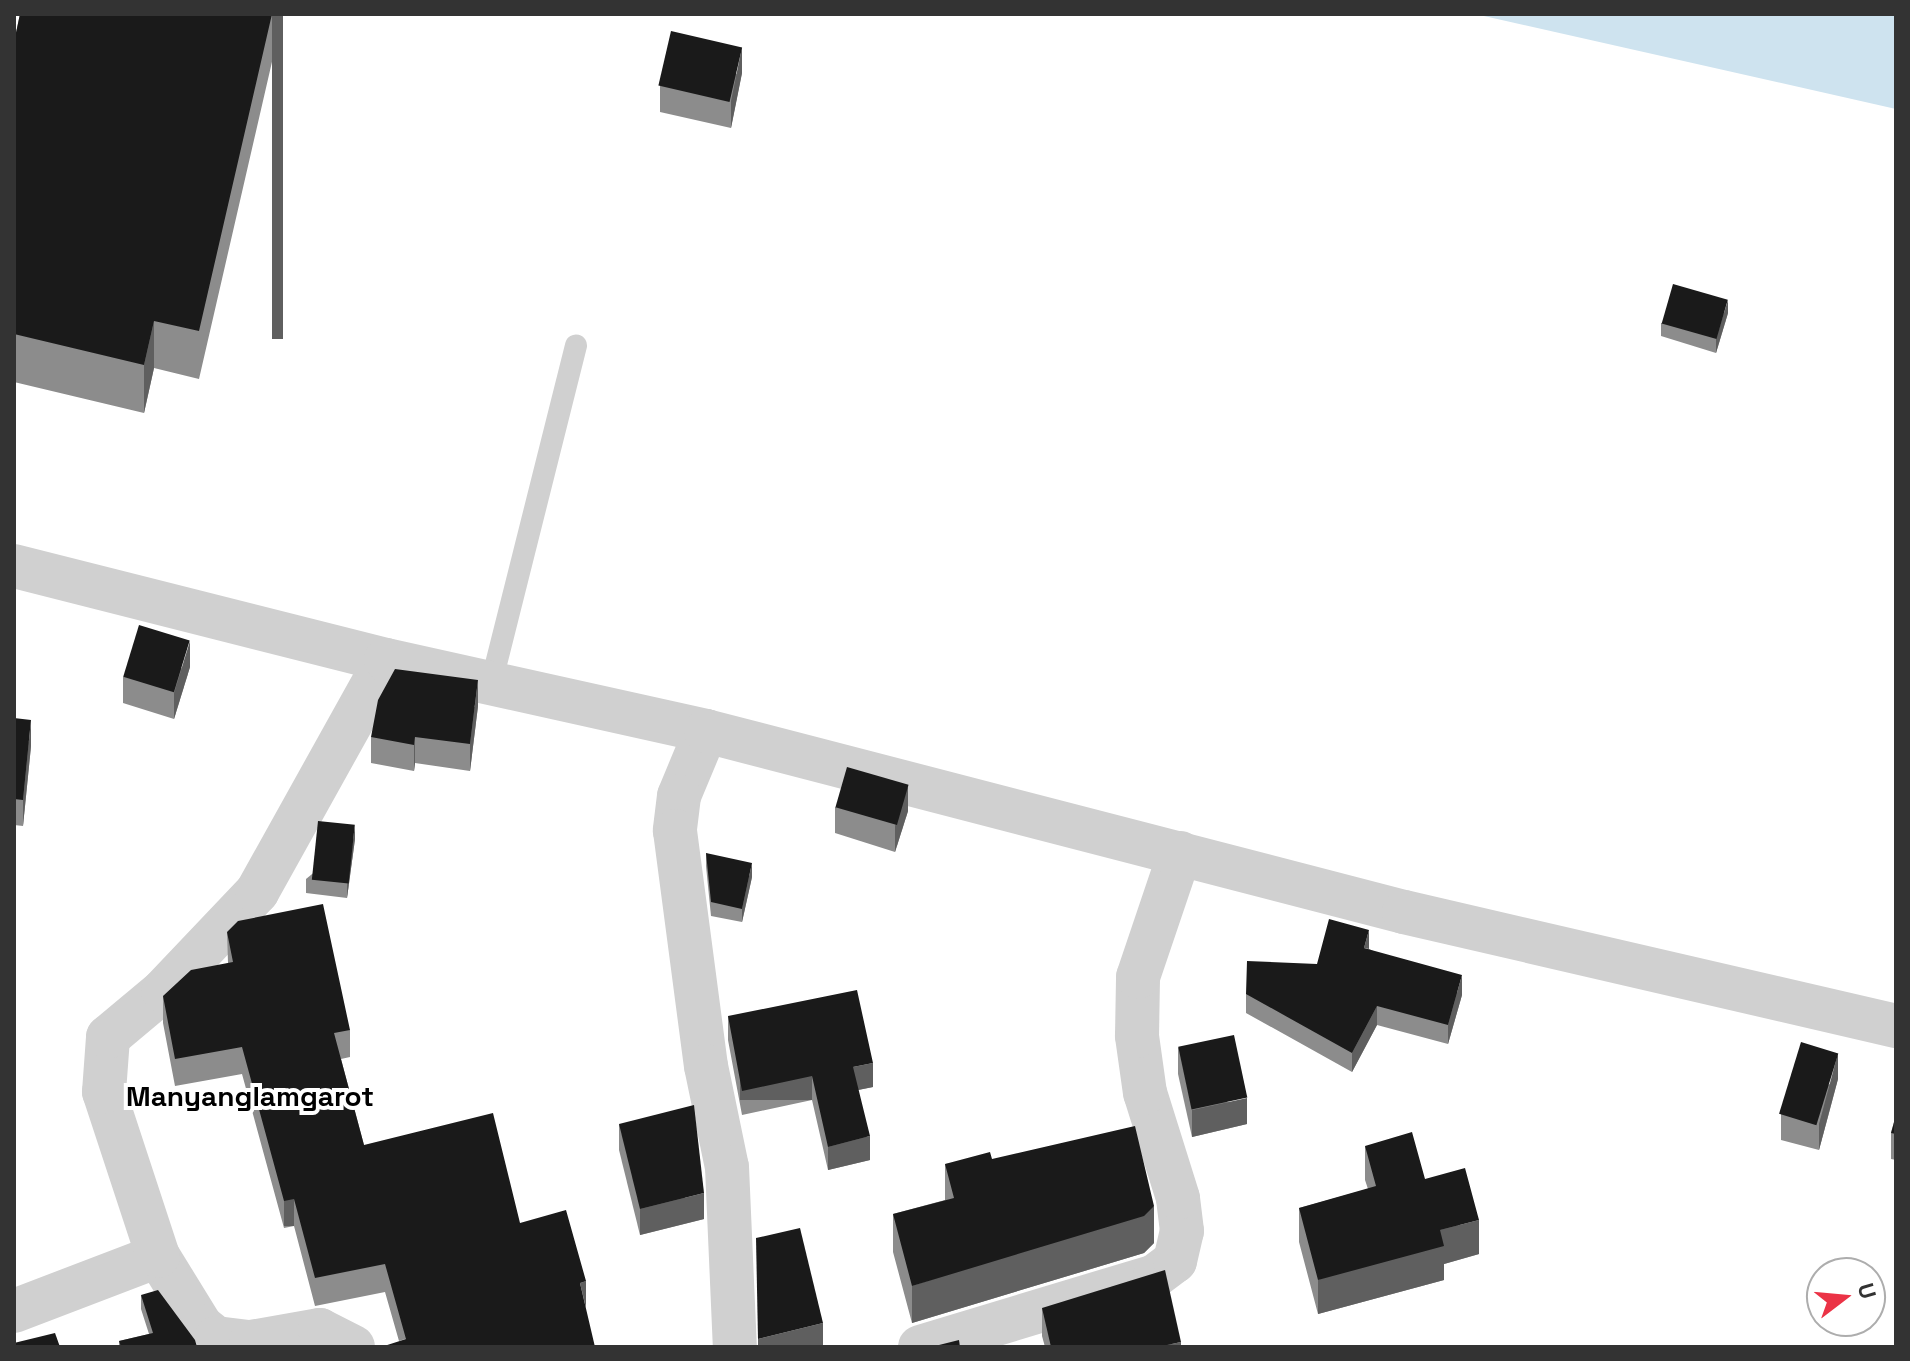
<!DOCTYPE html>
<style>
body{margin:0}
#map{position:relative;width:1910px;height:1361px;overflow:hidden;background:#fff;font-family:"Space Grotesk",sans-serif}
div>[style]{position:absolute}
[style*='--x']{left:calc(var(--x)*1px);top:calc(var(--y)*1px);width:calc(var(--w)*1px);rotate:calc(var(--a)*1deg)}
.water>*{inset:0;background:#cee3ef}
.service>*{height:22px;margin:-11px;padding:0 11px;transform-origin:11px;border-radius:11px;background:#d0d0d0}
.minor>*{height:44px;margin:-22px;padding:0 22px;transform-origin:22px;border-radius:22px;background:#d0d0d0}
.tertiary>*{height:44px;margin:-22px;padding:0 22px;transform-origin:22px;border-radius:22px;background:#d0d0d0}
.wall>*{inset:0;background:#8c8c8c}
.shaded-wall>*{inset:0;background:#5f5f5f;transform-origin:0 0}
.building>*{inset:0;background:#1a1a1a;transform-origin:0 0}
span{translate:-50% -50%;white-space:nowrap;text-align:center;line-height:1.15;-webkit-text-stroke:8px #fff;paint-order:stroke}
.quarter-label{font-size:28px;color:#000;font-weight:700}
.frame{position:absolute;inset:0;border:16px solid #333;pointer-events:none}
.north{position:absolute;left:1806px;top:1257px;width:80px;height:80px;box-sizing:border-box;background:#fff;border:2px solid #adadad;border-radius:50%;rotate:74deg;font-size:22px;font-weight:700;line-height:32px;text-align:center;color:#333}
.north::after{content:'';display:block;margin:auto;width:28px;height:36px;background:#eb3346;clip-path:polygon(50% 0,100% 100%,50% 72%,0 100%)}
</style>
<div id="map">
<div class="water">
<div style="clip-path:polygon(1475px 14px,1896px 14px,1896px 109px)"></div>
</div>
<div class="service">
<div style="--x:491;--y:684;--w:349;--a:-75.9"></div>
</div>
<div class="minor">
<div style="--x:706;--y:731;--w:70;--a:112.6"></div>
<div style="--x:679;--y:796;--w:35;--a:97"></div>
<div style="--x:675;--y:831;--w:237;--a:82.5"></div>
<div style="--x:706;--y:1066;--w:103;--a:78.3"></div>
<div style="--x:727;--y:1167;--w:180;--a:87.5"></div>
<div style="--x:158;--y:1256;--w:82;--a:58.4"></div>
<div style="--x:201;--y:1326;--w:19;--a:39"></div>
<div style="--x:216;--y:1338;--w:35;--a:7"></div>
<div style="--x:251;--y:1342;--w:70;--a:-9.9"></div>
<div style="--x:320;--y:1330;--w:37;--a:27"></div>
<div style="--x:14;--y:1311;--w:154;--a:-20.9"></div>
<div style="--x:158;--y:1256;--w:173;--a:-108.2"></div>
<div style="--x:104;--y:1092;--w:55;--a:-85.8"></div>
<div style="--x:108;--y:1037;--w:72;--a:-39.9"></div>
<div style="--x:163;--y:991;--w:137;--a:-46.5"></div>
<div style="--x:257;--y:892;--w:265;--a:-60.9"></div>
<div style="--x:920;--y:1347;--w:245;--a:-16.8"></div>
<div style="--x:1155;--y:1276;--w:25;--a:-37"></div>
<div style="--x:1175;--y:1261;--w:31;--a:-77"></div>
<div style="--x:1182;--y:1231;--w:33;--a:-97"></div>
<div style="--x:1178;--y:1198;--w:110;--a:-107.4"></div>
<div style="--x:1145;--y:1093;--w:58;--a:-98"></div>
<div style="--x:1137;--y:1036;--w:59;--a:-89"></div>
<div style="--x:1138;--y:977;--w:131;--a:-71.3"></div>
</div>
<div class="tertiary">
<div style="--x:14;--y:566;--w:384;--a:14.2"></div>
<div style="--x:386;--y:660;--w:328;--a:12.5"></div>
<div style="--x:706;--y:731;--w:721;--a:14.54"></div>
<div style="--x:1404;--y:912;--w:505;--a:13.05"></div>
</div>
<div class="wall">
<div style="clip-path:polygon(20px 14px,283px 14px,199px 379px,154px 368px,144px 413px,14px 382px,14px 42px)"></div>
<div style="clip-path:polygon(742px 73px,731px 128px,660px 112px,660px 86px)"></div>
<div style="clip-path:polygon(1728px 313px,1716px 353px,1661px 336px,1661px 323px)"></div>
<div style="clip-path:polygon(190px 667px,174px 719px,123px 703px,123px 677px)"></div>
<div style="clip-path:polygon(478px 706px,470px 771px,415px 763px,414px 771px,371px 763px,371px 737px)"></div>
<div style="clip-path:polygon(14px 718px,31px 746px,23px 826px,14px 825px)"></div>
<div style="clip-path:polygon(835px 807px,908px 811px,895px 852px,835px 833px)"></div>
<div style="clip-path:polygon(355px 839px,347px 898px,306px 893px,306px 879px)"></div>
<div style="clip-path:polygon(706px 853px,752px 877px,742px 922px,711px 916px,706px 866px)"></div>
<div style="clip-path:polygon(227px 932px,350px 1030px,350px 1057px,341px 1059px,364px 1145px,520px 1223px,586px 1281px,399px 1341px,385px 1292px,315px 1306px,294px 1226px,284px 1228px,242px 1074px,175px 1086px,163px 1023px,163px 996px,228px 963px)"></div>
<div style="clip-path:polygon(1369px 949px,1462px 995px,1448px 1044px,1377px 1025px,1352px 1072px,1246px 1013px,1246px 994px,1317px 964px)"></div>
<div style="clip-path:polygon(728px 1016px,873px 1087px,858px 1090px,870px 1160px,828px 1170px,812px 1100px,742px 1115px,728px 1040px)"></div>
<div style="clip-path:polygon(1178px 1047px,1247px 1124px,1192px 1137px,1178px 1074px)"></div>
<div style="clip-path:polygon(1838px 1079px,1819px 1150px,1781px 1140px,1781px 1114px)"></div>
<div style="clip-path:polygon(1896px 1115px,1896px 1160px,1891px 1159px,1891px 1133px)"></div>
<div style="clip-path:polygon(619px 1124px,704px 1219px,640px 1235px,619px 1150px)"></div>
<div style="clip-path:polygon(1365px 1146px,1425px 1179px,1479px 1254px,1444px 1264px,1444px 1280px,1318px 1314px,1299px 1242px,1299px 1208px,1368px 1189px,1365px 1180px)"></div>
<div style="clip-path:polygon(992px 1159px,1154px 1243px,1144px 1253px,912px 1323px,893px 1252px,893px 1214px,945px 1200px,945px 1164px)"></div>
<div style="clip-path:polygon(141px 1295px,197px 1347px,119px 1347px,119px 1341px,149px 1334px,141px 1309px)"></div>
<div style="clip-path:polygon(1042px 1308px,1181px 1347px,1045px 1347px,1042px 1336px)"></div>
</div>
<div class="shaded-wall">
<div style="left:272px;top:14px;width:11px;height:325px"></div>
<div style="clip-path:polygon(742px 47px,742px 73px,731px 128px,731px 101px)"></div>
<div style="clip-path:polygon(1728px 300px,1728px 313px,1716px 353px,1716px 339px)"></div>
<div style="clip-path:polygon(154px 321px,154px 368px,144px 413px,144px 365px)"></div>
<div style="clip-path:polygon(190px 641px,190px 667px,174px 719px,174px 693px)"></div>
<div style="clip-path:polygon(478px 680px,478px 706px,470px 771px,470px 744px)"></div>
<div style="clip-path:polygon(31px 720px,31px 746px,23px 826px,23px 800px)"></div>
<div style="clip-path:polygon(415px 737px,415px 763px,414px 771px,414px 745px)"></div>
<div style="clip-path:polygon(908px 785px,908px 811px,895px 852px,895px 826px)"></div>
<div style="clip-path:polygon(355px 825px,355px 839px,347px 898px,347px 885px)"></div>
<div style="clip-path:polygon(752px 863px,752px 877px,742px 922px,742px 909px)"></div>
<div style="clip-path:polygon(1369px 930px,1369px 949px,1364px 948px)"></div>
<div style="clip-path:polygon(1462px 975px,1462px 995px,1448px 1044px,1448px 1025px)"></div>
<div style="clip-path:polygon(1377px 1006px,1377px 1025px,1352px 1072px,1352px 1053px)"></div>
<div style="clip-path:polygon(1838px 1053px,1838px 1079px,1819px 1150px,1819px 1124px)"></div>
<div style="clip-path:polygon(873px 1063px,873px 1087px,853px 1091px,853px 1067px)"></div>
<div style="left:812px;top:1076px;width:24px;height:72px;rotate:90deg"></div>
<div style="clip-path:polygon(1247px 1098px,1247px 1124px,1192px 1137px,1192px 1110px)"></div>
<div style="clip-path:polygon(870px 1136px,870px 1160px,828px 1170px,828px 1147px)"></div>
<div style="clip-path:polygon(704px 1193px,704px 1219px,640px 1235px,640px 1209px)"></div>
<div style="left:294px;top:1199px;width:27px;height:10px;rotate:90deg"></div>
<div style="clip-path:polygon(1154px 1206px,1154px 1243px,1144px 1253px,912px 1323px,912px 1286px)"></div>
<div style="clip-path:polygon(1479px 1220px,1479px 1254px,1444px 1264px,1444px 1280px,1318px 1314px,1318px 1280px,1440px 1230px)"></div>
<div style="clip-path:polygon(586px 1281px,586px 1308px,580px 1283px)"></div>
<div style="clip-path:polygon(823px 1323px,823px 1347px,758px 1347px,758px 1339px)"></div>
<div style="clip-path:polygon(1181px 1342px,1181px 1347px,1158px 1347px)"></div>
</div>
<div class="building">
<div style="clip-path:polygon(20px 14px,272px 14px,199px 331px,154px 321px,144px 365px,14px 334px,14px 42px)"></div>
<div style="left:671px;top:31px;width:73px;height:56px;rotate:13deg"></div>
<div style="left:1673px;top:284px;width:57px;height:41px;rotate:16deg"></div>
<div style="left:139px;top:625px;width:53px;height:54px;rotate:17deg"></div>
<div style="clip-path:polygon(395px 669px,478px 680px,470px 744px,415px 737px,414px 745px,371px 737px,378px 700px)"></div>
<div style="clip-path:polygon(14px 718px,31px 720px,23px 800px,14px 799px)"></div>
<div style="left:847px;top:767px;width:64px;height:42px;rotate:16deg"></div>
<div style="left:318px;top:821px;width:37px;height:59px;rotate:6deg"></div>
<div style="clip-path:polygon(706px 853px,752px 863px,742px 909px,711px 902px)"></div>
<div style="clip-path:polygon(323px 904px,350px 1030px,334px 1033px,364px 1145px,493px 1113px,520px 1223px,566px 1210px,586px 1281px,580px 1283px,595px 1347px,381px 1347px,406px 1339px,385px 1264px,315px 1278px,294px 1199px,284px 1201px,242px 1047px,175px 1059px,163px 996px,191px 970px,233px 962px,227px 932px,238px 921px)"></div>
<div style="clip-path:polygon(1329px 919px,1369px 930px,1364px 948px,1462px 975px,1448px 1025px,1377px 1006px,1352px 1053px,1246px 994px,1247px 961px,1317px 964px)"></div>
<div style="clip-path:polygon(857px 990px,873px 1063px,853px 1067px,870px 1136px,828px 1147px,812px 1076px,742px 1091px,728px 1016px)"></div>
<div style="left:1234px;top:1035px;width:64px;height:57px;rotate:78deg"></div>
<div style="left:1801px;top:1042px;width:39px;height:75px;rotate:17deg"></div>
<div style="clip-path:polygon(694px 1105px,704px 1193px,640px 1209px,619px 1124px)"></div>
<div style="clip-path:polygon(1896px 1115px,1896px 1134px,1891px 1133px)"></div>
<div style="clip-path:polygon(1135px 1126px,1154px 1206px,1144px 1216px,912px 1286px,893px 1214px,954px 1198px,945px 1164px,990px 1152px,992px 1159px)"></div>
<div style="clip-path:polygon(1412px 1132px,1425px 1179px,1465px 1168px,1479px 1220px,1440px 1230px,1444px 1246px,1318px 1280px,1299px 1208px,1376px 1186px,1365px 1146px)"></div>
<div style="clip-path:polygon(800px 1228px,823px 1323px,758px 1339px,756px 1238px)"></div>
<div style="clip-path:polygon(1165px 1270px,1181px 1342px,1158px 1347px,1051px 1347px,1042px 1308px)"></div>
<div style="clip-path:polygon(158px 1290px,195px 1340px,197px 1347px,121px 1347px,119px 1341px,153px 1333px,141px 1295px)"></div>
<div style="clip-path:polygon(55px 1333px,60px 1347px,14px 1347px,14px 1343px)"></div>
<div style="clip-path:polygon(959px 1340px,960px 1347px,931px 1347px)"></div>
</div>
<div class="quarter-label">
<span style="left:250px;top:1096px">Manyanglamgarot</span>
</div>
<div class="frame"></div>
<div class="north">U</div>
</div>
